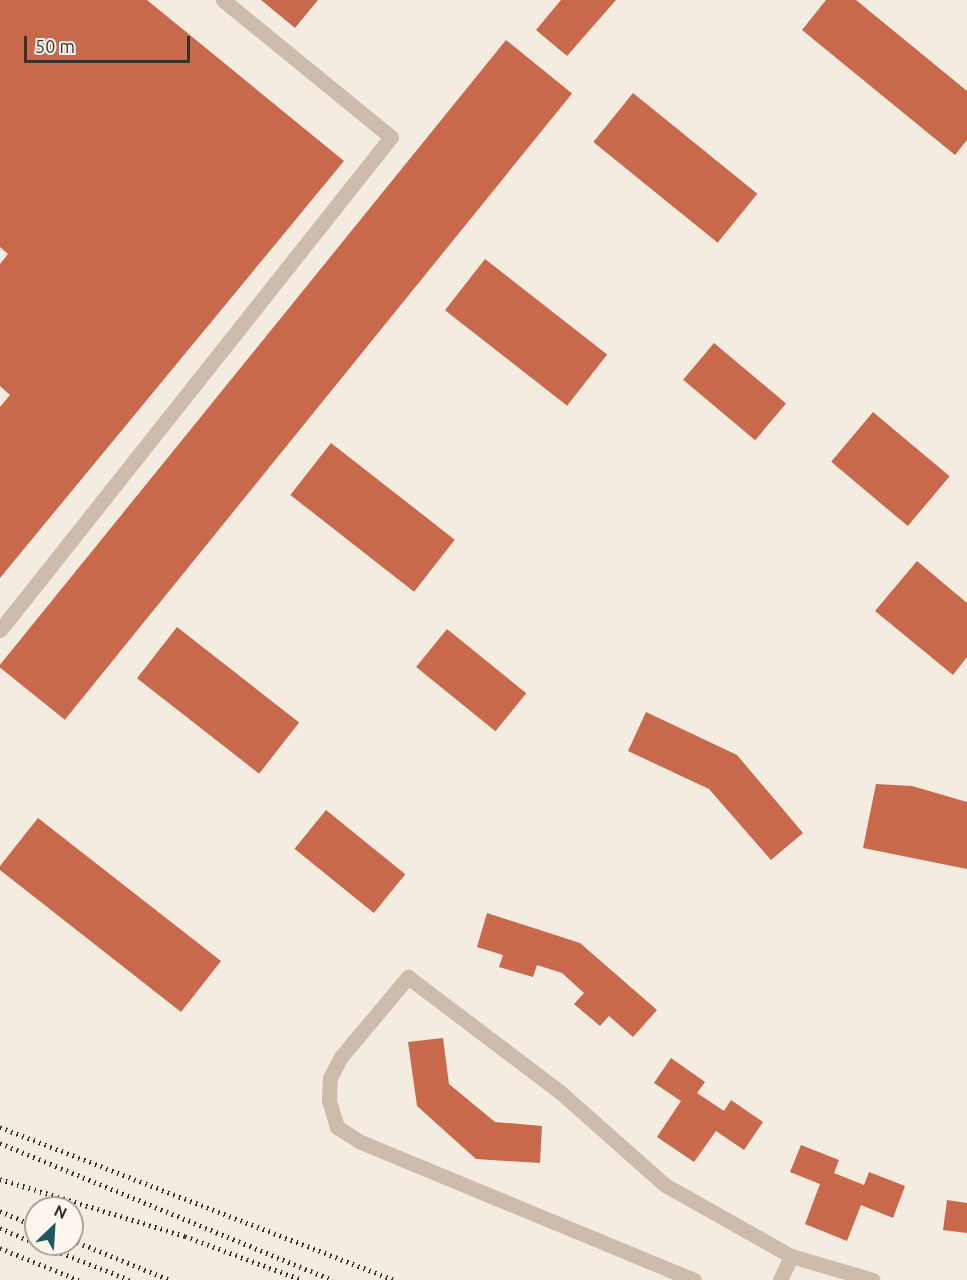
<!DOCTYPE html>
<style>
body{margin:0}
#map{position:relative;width:967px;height:1280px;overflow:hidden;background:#f4ebe1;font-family:Ubuntu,sans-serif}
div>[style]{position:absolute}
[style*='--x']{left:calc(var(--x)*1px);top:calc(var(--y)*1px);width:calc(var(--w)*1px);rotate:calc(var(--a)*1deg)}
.building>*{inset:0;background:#c8694b;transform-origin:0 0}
.street>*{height:15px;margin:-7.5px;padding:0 7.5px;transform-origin:7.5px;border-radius:7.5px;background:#cdbbac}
.rail>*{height:4.5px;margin-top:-2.25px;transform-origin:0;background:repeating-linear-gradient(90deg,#3b302b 0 1.5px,transparent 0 6px)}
span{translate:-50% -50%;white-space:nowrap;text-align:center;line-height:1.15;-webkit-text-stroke:6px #fbf5ee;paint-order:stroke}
.north{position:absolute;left:24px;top:1196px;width:60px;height:60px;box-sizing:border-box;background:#fbf5ee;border:2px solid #aea6a0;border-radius:50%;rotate:25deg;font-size:16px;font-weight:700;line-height:24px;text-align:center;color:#3b302b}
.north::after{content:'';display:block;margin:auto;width:21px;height:27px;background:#1f5a5e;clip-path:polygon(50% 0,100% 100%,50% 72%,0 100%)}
.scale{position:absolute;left:24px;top:36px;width:166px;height:27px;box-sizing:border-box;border:3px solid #3b302b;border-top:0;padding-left:8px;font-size:18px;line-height:21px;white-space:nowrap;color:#3b302b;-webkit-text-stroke:4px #fbf5ee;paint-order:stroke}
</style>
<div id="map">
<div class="building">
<div style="clip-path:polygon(0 0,147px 0,344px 161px,0 578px,0 407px,10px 395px,0 386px,0 264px,8px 254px,0 247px)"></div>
<div style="clip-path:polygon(261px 0,318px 0,295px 28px)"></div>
<div style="clip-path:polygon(561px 0,616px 0,567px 56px,536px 30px)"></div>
<div style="clip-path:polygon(826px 0,856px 0,967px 91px,967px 140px,955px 155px,802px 30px)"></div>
<div style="left:506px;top:40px;width:85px;height:806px;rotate:39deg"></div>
<div style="left:633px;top:93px;width:160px;height:63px;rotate:39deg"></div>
<div style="left:485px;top:259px;width:155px;height:65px;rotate:38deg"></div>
<div style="left:714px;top:343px;width:94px;height:48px;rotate:40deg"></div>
<div style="left:873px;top:412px;width:100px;height:65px;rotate:40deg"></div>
<div style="left:331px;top:443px;width:157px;height:66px;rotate:38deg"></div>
<div style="clip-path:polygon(917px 561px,967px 603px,967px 657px,953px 675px,875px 611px)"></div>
<div style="left:177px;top:627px;width:155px;height:65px;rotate:38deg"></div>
<div style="left:447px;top:629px;width:102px;height:49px;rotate:39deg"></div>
<div style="clip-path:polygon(646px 712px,737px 755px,803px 833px,771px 860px,709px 789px,628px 751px)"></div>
<div style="clip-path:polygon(876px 784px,912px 786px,967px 802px,967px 869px,863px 848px)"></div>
<div style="left:326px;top:810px;width:102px;height:50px;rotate:39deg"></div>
<div style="clip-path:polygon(38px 818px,221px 961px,181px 1012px,0 870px,0 866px)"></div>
<div style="clip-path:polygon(487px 913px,580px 943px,657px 1010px,633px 1037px,609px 1016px,600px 1026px,574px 1004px,584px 993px,562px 973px,537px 965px,533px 977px,499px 967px,503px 955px,477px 947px)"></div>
<div style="clip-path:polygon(443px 1038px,449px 1084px,495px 1122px,542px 1126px,540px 1163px,476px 1159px,417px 1106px,408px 1042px)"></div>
<div style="clip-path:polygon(671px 1058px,705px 1082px,697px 1093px,724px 1111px,731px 1100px,763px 1122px,744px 1150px,716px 1131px,694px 1162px,657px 1137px,681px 1101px,654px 1083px)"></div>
<div style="clip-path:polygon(801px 1145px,839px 1160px,834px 1173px,864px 1185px,869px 1172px,905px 1186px,893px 1218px,861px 1205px,847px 1241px,805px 1224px,820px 1184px,790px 1172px)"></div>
<div style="clip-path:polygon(947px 1200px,967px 1203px,967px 1233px,943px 1230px)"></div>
</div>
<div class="street">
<div style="--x:0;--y:630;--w:629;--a:-51.58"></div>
<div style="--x:391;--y:137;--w:217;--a:-140.8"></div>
<div style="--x:694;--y:1280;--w:363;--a:-157.5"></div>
<div style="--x:359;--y:1141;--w:26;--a:-148"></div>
<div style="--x:337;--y:1127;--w:27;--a:-107"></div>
<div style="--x:329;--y:1101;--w:23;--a:-88"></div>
<div style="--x:330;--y:1078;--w:22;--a:-63"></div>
<div style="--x:340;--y:1058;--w:106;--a:-50"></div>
<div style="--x:408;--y:977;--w:191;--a:37.1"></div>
<div style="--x:560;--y:1092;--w:140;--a:41.5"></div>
<div style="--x:665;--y:1185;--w:145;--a:29.4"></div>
<div style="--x:791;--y:1256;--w:85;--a:16.3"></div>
<div style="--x:780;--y:1280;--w:26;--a:-65"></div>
</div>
<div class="rail">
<div style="--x:0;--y:1127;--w:424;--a:21.2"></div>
<div style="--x:0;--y:1143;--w:360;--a:22.4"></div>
<div style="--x:0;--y:1179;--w:194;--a:17.1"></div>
<div style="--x:185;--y:1236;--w:125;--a:20.6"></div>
<div style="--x:0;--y:1211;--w:39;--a:23"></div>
<div style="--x:0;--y:1228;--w:39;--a:23"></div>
<div style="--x:72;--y:1240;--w:106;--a:22.2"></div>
<div style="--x:39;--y:1244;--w:98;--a:21.6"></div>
<div style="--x:0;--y:1248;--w:85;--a:22.1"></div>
</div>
<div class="north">N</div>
<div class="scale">50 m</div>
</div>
